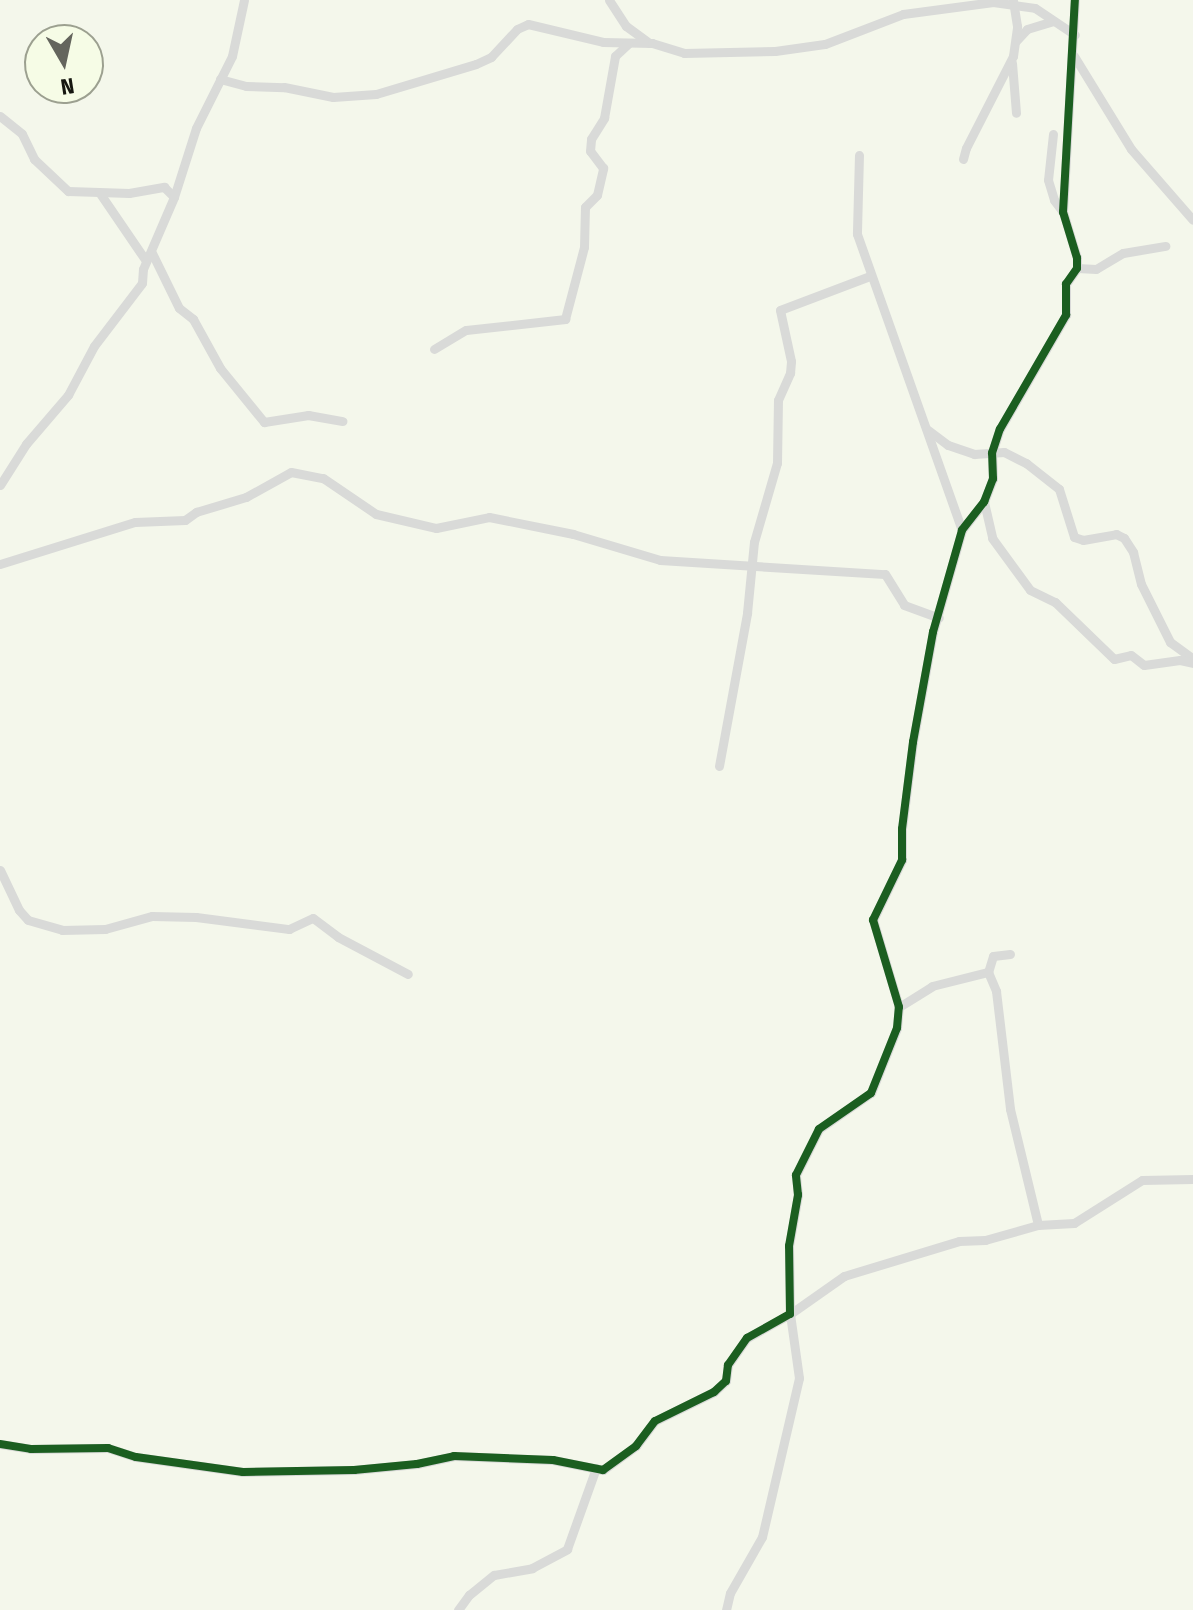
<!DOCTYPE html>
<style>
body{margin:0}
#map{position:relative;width:1193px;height:1610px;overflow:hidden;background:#f4f7eb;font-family:"Fira Sans Condensed",sans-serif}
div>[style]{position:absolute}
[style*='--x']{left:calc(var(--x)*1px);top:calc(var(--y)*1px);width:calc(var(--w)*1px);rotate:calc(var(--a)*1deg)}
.minor>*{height:9px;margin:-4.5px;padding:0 4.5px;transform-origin:4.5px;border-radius:4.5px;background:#d9dad8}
.cycleway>*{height:8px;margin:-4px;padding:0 4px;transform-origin:4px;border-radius:4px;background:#1b5e20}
span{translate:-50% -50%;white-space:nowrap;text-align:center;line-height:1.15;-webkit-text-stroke:6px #f6fce6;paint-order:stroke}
.north{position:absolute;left:24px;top:24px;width:80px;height:80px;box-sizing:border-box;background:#f6fce6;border:2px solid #9ca090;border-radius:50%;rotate:171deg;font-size:22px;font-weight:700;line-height:32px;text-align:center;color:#161710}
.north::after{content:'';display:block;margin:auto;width:28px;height:36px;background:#64655d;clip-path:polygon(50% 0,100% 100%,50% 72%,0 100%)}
</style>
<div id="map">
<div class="minor">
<div style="--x:609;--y:0;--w:31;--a:57"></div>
<div style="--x:626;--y:26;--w:29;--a:36"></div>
<div style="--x:1016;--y:41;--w:16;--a:-47"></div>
<div style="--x:1027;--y:29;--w:27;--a:-17"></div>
<div style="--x:1074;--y:56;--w:109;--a:58.5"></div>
<div style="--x:1131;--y:149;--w:94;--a:48.9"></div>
<div style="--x:1012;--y:63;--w:50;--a:85.4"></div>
<div style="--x:220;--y:79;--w:27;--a:15"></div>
<div style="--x:246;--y:86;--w:38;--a:2"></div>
<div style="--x:284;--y:87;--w:50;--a:11.5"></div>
<div style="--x:333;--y:97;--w:43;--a:-4"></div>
<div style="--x:376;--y:94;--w:104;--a:-16.7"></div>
<div style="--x:476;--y:64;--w:17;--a:-25"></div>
<div style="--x:491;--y:57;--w:38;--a:-47"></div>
<div style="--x:517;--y:29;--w:12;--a:-24"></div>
<div style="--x:528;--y:24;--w:77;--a:13.5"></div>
<div style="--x:603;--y:42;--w:49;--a:1.2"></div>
<div style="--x:652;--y:43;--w:34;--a:17"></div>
<div style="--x:684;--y:53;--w:91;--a:-1.3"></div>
<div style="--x:775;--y:51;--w:50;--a:-8"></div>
<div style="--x:825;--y:44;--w:84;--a:-21"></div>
<div style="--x:903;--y:14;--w:91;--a:-7.6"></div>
<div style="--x:993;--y:2;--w:42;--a:8.1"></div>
<div style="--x:1035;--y:8;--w:48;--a:34"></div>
<div style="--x:0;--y:116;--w:28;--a:39"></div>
<div style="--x:22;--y:134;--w:28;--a:64"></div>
<div style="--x:34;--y:159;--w:47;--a:43.3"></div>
<div style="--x:68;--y:191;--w:31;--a:2"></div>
<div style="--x:99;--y:192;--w:83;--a:55.7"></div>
<div style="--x:1053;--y:134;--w:46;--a:96.2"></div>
<div style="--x:1048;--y:180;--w:21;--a:73"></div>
<div style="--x:1054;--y:200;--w:15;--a:53"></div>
<div style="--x:859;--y:155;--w:79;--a:91.5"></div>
<div style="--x:857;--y:234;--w:314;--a:70.5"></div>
<div style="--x:963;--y:159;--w:11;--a:-75"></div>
<div style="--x:966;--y:148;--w:103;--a:-62.9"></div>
<div style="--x:1013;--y:56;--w:30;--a:-82"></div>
<div style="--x:1017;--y:26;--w:26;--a:-99"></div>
<div style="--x:99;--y:192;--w:30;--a:2"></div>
<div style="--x:129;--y:193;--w:36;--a:-10"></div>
<div style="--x:164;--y:187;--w:14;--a:45"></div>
<div style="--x:152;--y:253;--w:61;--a:63.9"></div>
<div style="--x:179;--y:308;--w:18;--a:38"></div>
<div style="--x:193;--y:319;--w:56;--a:61.1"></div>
<div style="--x:220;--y:368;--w:70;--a:50.8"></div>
<div style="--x:264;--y:422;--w:45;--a:-9"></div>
<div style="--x:308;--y:415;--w:35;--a:10"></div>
<div style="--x:1077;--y:268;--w:19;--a:3"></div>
<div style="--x:1096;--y:269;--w:31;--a:-31"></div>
<div style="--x:1123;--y:253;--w:43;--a:-9.5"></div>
<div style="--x:434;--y:349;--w:37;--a:-31"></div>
<div style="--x:466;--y:330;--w:100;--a:-6.3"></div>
<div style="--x:565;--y:319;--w:74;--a:-75.2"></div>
<div style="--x:584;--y:247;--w:40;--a:-88.6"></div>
<div style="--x:585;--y:207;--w:17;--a:-45"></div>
<div style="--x:597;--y:195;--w:28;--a:-77"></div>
<div style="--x:603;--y:168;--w:21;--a:-127"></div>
<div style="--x:590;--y:151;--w:12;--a:-85"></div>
<div style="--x:591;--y:139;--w:25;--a:-58"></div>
<div style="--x:604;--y:118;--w:63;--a:-79.9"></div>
<div style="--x:615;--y:56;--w:18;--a:-43"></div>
<div style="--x:928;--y:430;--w:25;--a:37"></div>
<div style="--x:948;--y:445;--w:28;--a:19"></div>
<div style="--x:974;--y:454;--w:30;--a:-4"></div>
<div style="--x:1004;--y:452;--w:25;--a:27"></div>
<div style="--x:1026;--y:463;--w:42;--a:38.2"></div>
<div style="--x:1059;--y:489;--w:50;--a:72.6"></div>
<div style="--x:1074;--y:537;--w:9;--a:18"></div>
<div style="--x:1083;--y:540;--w:34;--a:-10"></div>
<div style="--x:1116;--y:534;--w:9;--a:27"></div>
<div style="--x:1124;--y:538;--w:17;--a:57"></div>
<div style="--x:1133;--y:552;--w:33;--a:76"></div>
<div style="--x:1141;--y:584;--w:65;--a:63.4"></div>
<div style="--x:1170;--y:642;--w:29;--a:36"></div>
<div style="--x:0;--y:485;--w:49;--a:-57.6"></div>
<div style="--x:26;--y:444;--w:65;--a:-49.4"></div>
<div style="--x:68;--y:395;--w:55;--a:-62"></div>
<div style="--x:94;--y:346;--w:79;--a:-52.7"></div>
<div style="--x:142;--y:283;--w:14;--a:-86"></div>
<div style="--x:143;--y:269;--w:78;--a:-66.7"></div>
<div style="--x:174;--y:197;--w:72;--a:-72.3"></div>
<div style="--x:196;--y:128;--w:80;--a:-63.4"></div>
<div style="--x:232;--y:56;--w:57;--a:-77.9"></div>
<div style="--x:984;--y:502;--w:37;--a:77"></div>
<div style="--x:992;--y:538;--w:64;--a:53.8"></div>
<div style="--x:1030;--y:590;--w:28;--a:26"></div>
<div style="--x:1055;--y:602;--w:82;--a:44"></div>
<div style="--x:1114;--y:659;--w:17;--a:-13"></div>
<div style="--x:1131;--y:655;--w:16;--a:38"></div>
<div style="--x:1144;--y:665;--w:36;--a:-8"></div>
<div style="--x:1180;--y:660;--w:13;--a:13"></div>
<div style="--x:0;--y:564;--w:141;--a:-17.3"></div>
<div style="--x:135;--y:522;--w:50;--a:-2.3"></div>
<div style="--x:185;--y:520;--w:14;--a:-36"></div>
<div style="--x:196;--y:512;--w:52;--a:-16.7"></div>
<div style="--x:246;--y:497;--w:51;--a:-29.1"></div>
<div style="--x:291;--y:472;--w:33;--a:11"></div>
<div style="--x:323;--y:478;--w:64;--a:34.2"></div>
<div style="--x:376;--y:514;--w:62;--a:13.1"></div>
<div style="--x:436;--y:528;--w:54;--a:-11.7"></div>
<div style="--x:489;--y:517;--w:86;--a:11.4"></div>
<div style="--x:573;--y:534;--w:91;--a:16.6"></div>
<div style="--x:660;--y:560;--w:225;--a:3.6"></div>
<div style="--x:885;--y:574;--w:36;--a:58"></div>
<div style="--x:904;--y:605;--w:37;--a:20"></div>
<div style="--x:719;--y:766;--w:156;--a:-79.6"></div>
<div style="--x:747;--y:613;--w:71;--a:-84.4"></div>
<div style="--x:754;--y:542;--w:82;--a:-73.8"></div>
<div style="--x:777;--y:463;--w:63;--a:-89.1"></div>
<div style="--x:778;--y:400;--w:30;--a:-66"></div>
<div style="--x:790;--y:373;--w:12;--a:-85"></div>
<div style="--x:791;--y:361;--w:52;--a:-102.2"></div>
<div style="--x:780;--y:310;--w:96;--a:-20.7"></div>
<div style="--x:0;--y:870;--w:44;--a:64.6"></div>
<div style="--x:19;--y:910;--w:13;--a:48"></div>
<div style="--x:28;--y:920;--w:35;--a:16"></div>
<div style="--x:62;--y:930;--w:43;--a:-1.3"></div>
<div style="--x:105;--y:929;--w:49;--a:-15.5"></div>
<div style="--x:152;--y:916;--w:44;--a:1.3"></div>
<div style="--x:196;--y:917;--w:94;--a:7.4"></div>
<div style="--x:289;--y:929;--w:26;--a:-25"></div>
<div style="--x:313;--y:918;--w:31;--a:37"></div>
<div style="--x:338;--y:937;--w:79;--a:27.9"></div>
<div style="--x:1010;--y:954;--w:17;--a:173"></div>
<div style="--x:993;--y:956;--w:17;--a:107"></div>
<div style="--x:988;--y:972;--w:21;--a:67"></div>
<div style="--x:996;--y:991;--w:119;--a:83.2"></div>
<div style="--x:1010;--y:1109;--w:119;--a:76.4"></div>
<div style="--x:899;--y:1007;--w:39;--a:-32"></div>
<div style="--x:932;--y:986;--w:58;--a:-14"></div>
<div style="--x:0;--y:1444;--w:31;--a:9"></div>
<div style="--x:31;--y:1449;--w:77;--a:-0.7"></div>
<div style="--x:108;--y:1448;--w:29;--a:18"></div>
<div style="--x:136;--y:1457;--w:108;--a:8"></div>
<div style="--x:243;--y:1472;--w:111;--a:-1"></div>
<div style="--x:354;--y:1470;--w:63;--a:-5.4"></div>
<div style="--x:417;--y:1464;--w:38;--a:-12"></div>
<div style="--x:454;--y:1456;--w:99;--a:2.3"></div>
<div style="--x:553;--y:1460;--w:51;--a:11.3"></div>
<div style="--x:603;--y:1470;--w:41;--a:-36"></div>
<div style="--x:636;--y:1446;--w:31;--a:-53"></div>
<div style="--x:655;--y:1421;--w:66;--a:-26.2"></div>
<div style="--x:714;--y:1392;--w:16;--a:-43"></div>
<div style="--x:726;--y:1381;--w:16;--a:-83"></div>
<div style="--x:728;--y:1365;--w:33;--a:-55"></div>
<div style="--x:747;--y:1338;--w:49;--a:-29.2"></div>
<div style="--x:790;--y:1314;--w:68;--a:-90.8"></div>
<div style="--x:789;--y:1246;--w:52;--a:-80"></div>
<div style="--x:798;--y:1195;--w:20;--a:-96"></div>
<div style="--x:796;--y:1175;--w:51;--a:-63.4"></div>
<div style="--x:819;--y:1129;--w:63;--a:-34.7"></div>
<div style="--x:871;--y:1093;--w:70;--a:-68.2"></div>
<div style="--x:897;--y:1028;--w:21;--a:-85"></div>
<div style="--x:899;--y:1007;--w:91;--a:-106.6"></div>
<div style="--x:873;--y:920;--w:67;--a:-64.2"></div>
<div style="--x:902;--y:860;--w:31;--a:-90"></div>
<div style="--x:902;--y:829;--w:88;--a:-82.8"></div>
<div style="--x:913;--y:742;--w:112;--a:-79.7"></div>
<div style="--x:933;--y:632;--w:106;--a:-74.1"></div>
<div style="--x:962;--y:530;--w:36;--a:-52"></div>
<div style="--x:984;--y:502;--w:25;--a:-69"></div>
<div style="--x:993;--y:479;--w:26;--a:-92"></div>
<div style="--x:992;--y:453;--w:25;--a:-72"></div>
<div style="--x:1000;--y:429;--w:132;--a:-59.9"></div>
<div style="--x:1066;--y:315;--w:31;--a:-90"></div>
<div style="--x:1066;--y:284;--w:19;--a:-55"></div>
<div style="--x:1077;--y:268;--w:10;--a:-90"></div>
<div style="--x:1077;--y:258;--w:48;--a:-106.9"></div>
<div style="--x:1063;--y:212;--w:212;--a:-86.8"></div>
<div style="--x:458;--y:1610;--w:19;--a:-54"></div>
<div style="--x:469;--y:1595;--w:32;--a:-39"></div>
<div style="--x:494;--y:1575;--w:39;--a:-10"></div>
<div style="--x:532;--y:1568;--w:40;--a:-28"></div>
<div style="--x:567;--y:1549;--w:86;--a:-70.3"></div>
<div style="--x:726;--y:1610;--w:17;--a:-77"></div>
<div style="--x:730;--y:1593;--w:64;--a:-60.3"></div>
<div style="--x:762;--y:1537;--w:163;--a:-76.9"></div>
<div style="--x:799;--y:1378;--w:65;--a:-98"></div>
<div style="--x:790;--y:1314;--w:66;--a:-35.1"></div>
<div style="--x:844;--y:1276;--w:120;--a:-16.9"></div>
<div style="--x:959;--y:1241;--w:26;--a:-2"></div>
<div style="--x:985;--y:1240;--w:55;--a:-15.8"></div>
<div style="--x:1038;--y:1225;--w:36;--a:-3"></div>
<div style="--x:1074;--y:1223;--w:80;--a:-32.3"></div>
<div style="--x:1142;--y:1180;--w:51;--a:-1.1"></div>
</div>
<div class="cycleway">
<div style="--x:0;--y:1444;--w:31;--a:9"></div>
<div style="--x:31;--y:1449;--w:77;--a:-0.7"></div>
<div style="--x:108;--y:1448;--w:29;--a:18"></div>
<div style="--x:136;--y:1457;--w:108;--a:8"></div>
<div style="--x:243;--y:1472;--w:111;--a:-1"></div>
<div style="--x:354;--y:1470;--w:63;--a:-5.4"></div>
<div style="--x:417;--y:1464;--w:38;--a:-12"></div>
<div style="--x:454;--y:1456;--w:99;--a:2.3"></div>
<div style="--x:553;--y:1460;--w:51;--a:11.3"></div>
<div style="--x:603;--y:1470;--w:41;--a:-36"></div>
<div style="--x:636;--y:1446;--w:31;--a:-53"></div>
<div style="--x:655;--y:1421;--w:66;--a:-26.2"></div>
<div style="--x:714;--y:1392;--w:16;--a:-43"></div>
<div style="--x:726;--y:1381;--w:16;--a:-83"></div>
<div style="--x:728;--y:1365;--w:33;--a:-55"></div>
<div style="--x:747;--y:1338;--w:49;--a:-29.2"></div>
<div style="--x:790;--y:1314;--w:68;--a:-90.8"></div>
<div style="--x:789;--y:1246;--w:52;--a:-80"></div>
<div style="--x:798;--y:1195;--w:20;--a:-96"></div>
<div style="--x:796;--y:1175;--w:51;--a:-63.4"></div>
<div style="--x:819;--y:1129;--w:63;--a:-34.7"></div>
<div style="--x:871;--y:1093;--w:70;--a:-68.2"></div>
<div style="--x:897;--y:1028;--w:21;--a:-85"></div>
<div style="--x:899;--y:1007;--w:91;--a:-106.6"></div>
<div style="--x:873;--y:920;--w:67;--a:-64.2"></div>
<div style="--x:902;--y:860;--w:31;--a:-90"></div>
<div style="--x:902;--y:829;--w:88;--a:-82.8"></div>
<div style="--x:913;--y:742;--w:112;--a:-79.7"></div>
<div style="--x:933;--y:632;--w:106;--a:-74.1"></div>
<div style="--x:962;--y:530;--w:36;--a:-52"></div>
<div style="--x:984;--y:502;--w:25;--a:-69"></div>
<div style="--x:993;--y:479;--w:26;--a:-92"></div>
<div style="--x:992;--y:453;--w:25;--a:-72"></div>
<div style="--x:1000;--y:429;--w:132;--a:-59.9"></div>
<div style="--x:1066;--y:315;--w:31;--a:-90"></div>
<div style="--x:1066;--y:284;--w:19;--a:-55"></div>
<div style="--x:1077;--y:268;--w:10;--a:-90"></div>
<div style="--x:1077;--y:258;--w:48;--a:-106.9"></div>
<div style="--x:1063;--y:212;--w:212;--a:-86.8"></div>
</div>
<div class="north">N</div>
</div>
